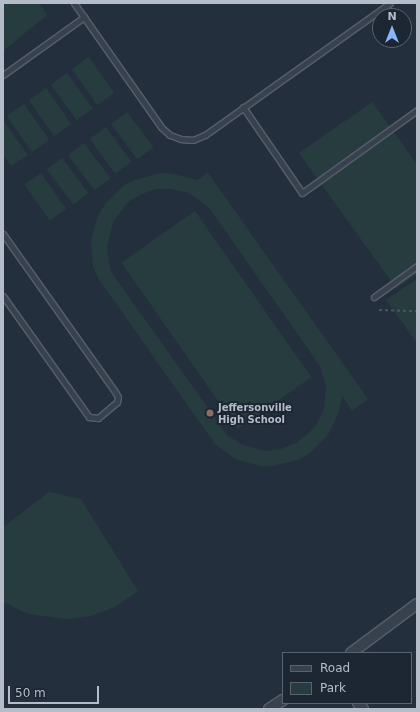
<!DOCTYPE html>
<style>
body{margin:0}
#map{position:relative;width:420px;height:712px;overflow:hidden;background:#242f3e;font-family:"DejaVu Sans",sans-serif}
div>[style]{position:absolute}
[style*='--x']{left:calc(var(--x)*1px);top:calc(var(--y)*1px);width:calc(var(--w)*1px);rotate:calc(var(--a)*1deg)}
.green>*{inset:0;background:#263c3f;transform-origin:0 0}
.path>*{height:2px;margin-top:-1px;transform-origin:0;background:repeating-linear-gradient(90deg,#44595c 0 3px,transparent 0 6px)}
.roads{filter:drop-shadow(1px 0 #565f6c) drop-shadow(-1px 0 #565f6c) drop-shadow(0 1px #565f6c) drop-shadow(0 -1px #565f6c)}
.service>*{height:5px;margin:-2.5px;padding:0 2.5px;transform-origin:2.5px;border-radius:2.5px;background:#38414e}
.minor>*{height:10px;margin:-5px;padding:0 5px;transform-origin:5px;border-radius:5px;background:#38414e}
.dots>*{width:11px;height:11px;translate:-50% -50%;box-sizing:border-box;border:2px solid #1d2633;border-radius:50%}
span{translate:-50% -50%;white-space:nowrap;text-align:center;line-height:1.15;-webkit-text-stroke:4px #1d2633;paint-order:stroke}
.poi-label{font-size:10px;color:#b4bcc9;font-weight:700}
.left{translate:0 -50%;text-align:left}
.frame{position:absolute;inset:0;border:4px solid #b4bcc9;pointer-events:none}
.legend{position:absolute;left:282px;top:652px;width:130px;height:52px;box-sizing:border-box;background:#1d2633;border:1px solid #59626f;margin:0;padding:5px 7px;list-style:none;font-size:12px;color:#b4bcc9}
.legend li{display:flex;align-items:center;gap:8px;height:20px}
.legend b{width:20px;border:1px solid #59626f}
.north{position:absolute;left:372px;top:8px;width:40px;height:40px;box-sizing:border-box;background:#1d2633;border:1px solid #59626f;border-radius:50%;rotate:0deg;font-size:11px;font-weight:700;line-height:16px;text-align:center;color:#b4bcc9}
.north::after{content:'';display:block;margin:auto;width:14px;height:18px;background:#8ab4f8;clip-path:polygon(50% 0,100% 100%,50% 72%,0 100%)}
.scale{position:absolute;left:8px;top:686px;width:91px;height:18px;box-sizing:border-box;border:2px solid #b4bcc9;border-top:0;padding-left:5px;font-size:12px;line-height:14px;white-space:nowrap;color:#b4bcc9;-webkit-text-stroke:3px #1d2633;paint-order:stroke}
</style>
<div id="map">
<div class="green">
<div style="clip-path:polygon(3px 3px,39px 3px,47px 15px,3px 51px)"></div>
<div style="left:89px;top:57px;width:44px;height:21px;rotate:55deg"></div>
<div style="left:67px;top:73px;width:44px;height:20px;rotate:54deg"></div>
<div style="left:46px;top:88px;width:44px;height:21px;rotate:55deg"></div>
<div style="clip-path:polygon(372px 102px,417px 164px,417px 274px,396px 288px,299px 153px)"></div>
<div style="left:24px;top:104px;width:44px;height:21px;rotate:55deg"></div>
<div style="left:127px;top:112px;width:44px;height:20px;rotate:53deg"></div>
<div style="clip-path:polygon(3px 120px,28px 155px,11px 166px,3px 155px)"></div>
<div style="left:106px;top:127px;width:43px;height:20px;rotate:54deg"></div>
<div style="left:84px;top:143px;width:44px;height:20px;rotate:53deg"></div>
<div style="left:62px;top:158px;width:44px;height:19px;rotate:53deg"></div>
<div style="left:41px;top:173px;width:44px;height:20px;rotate:55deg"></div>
<div style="clip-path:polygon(evenodd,160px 173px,173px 174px,197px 180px,208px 173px,368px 399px,352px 411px,342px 396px,339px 412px,328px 435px,310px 453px,298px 460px,273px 466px,260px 466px,235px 459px,215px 444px,98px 278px,93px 266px,91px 240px,98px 216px,105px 204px,123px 186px,135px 180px,160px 173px,156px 189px,170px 189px,186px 192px,198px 199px,210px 209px,320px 366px,326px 386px,324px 408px,319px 420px,312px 430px,296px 443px,281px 449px,265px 451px,241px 444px,227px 435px,112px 273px,109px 264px,107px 247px,113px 222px,128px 202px,142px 194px,156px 189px)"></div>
<div style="left:195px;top:211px;width:203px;height:90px;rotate:55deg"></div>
<div style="clip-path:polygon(417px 279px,417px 343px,386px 300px)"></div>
<div style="clip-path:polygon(49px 492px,81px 499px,138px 591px,117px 606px,91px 616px,65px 619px,28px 614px,3px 602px,3px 527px)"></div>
</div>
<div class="path">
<div style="--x:379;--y:310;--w:38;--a:2"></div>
</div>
<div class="roads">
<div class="service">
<div style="--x:74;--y:3;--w:151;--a:54.9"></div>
<div style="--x:161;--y:127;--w:12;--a:42"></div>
<div style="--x:170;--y:135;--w:12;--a:20"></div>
<div style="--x:181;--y:139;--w:12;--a:5"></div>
<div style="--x:193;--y:140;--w:13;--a:-23"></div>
<div style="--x:205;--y:135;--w:227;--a:-35.5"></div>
<div style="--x:3;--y:75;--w:100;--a:-35.6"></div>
<div style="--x:243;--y:107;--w:104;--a:55.5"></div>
<div style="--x:302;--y:193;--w:142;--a:-35.8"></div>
<div style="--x:3;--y:234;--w:191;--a:54.6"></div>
<div style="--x:114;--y:390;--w:8;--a:60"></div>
<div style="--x:118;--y:397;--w:5;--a:101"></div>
<div style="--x:117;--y:402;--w:25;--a:140"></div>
<div style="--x:98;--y:418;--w:9;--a:-174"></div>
<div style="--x:89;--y:417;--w:148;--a:-125.4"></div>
<div style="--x:374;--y:297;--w:53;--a:-35.8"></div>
</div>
<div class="minor">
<div style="--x:351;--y:653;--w:82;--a:-36.6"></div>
<div style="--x:358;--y:703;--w:8;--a:50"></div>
<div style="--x:269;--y:709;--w:17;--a:-33"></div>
</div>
</div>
<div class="dots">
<div style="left:210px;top:413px;background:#8d6e63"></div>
</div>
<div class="poi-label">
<span class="left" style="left:218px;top:413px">Jeffersonville<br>High School</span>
</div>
<div class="frame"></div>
<ul class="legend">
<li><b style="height:5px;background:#38414e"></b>Road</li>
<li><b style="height:11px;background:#263c3f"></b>Park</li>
</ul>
<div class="north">N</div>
<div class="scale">50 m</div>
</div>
